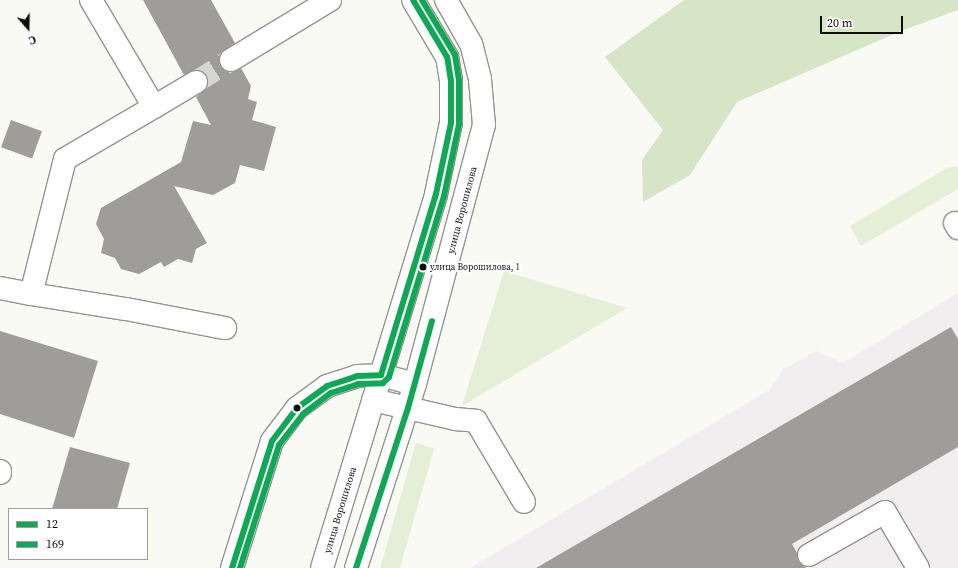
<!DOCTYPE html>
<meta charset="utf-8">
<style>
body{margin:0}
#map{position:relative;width:958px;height:568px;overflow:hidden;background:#fafaf5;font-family:"Source Serif 4",serif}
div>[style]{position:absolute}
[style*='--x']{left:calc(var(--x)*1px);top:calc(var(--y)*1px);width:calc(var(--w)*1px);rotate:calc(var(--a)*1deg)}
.industrial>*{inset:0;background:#f2eef0}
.green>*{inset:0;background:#e5eed7;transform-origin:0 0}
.forest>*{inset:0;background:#d6e5c6}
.building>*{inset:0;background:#9e9d9a;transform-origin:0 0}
.minor-tunnel>*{height:22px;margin-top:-11px;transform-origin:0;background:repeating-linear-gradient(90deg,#d7d7d2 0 22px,transparent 0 33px)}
.roads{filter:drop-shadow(1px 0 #949492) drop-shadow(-1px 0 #949492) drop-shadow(0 1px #949492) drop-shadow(0 -1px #949492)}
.minor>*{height:22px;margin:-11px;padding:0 11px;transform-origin:11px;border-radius:11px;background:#fefefe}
.bus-1>*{height:6px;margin:-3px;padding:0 3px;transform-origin:3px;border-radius:3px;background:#10a855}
.bus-2>*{height:6px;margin:-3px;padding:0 3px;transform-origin:3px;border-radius:3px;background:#10a855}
.dots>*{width:11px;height:11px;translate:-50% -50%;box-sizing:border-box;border:2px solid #fff;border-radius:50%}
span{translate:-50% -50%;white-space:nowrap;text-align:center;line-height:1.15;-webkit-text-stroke:4px #fff;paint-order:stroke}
.bus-label{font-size:9px;color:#0e0e0e}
.left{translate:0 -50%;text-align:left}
.street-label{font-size:10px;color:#0e0e0e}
.legend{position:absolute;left:8px;top:508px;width:140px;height:52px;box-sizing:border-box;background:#fff;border:1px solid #9f9f9f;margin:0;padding:5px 7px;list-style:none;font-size:12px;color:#0e0e0e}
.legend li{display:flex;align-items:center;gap:8px;height:20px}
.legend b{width:20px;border:1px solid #9f9f9f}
.north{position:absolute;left:8px;top:8px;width:40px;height:40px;-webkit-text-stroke:3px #fff;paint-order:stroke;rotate:160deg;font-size:11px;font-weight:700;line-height:16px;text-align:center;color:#0e0e0e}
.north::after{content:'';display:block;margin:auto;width:14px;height:18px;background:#0e0e0e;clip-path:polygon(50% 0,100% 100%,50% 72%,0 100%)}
.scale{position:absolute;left:820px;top:16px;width:83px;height:18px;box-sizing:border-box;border:2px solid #0e0e0e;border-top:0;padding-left:5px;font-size:12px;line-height:14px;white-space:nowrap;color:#0e0e0e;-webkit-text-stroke:3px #fff;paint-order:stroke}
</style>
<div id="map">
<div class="industrial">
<div style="clip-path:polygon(958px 293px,958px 568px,470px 568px,769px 390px,783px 369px,817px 351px,843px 363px)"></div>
</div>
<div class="green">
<div style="clip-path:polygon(958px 166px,958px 189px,861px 246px,850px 226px,947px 168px)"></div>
<div style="clip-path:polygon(504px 271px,627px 308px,462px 406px)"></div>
<div style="left:416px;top:443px;width:19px;height:130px;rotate:16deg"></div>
</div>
<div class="forest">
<div style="clip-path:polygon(684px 0,958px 0,958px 10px,901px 31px,737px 102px,690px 175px,643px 202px,642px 160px,663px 130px,605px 57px)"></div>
</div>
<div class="building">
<div style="clip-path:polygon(143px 0,211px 0,235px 43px,220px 54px,219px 60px,220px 66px,225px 71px,231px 72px,241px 68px,251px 86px,248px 99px,257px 102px,252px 120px,276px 127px,264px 171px,240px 165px,235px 183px,213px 195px,174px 186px,207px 243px,196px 249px,192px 263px,178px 259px,164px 267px,161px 262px,139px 274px,121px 269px,115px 258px,101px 253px,104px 239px,96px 224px,101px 208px,181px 162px,193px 121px,211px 125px,196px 97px,207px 88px,208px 82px,207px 76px,202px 71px,196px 70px,184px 75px)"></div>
<div style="left:11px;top:120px;width:33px;height:29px;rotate:20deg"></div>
<div style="clip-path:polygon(951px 327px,958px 339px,958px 447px,792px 544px,797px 553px,798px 561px,806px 568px,536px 568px)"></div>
<div style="clip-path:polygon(0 331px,98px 361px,74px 438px,0 414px)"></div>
<div style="clip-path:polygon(70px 447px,130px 463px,117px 509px,52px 509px)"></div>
</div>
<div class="minor-tunnel">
<div style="--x:196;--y:82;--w:41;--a:-32.2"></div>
</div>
<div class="roads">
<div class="minor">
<div style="--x:91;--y:0;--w:124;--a:59.5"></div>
<div style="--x:154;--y:107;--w:49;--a:-30.8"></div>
<div style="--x:231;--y:60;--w:116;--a:-31.2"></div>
<div style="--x:154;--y:107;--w:103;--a:149.7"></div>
<div style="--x:65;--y:159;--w:139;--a:104.1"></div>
<div style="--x:31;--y:294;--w:96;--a:9"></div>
<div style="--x:126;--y:309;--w:101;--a:10.9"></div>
<div style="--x:955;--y:223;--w:6;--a:59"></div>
<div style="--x:0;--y:288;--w:32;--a:11"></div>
<div style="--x:373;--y:400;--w:84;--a:13"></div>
<div style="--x:455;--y:419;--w:21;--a:5"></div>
<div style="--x:476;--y:421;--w:94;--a:59.3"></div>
<div style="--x:0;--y:471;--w:2;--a:90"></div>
<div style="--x:809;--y:555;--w:87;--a:-29.5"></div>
<div style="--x:885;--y:512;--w:65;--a:59.5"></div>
<div style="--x:232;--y:568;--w:133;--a:-72.5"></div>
<div style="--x:272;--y:441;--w:41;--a:-52.9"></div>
<div style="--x:297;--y:408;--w:37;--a:-36"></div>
<div style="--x:327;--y:386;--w:32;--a:-18"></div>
<div style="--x:357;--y:376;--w:24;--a:-2"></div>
<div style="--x:381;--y:375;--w:35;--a:15"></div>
<div style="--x:322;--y:568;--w:391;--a:-73"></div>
<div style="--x:436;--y:194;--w:73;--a:-78.1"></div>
<div style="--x:451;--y:123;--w:42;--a:-90"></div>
<div style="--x:451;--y:81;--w:24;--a:-99"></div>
<div style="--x:447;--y:57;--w:66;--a:-120.8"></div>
<div style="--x:356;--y:568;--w:193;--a:-72.2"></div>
<div style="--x:415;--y:384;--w:268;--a:-75.1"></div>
<div style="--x:484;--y:125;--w:46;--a:-95"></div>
<div style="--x:480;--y:79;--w:36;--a:-104"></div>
<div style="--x:471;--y:44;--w:51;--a:-119.6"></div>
</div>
</div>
<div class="bus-1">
<div style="--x:232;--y:568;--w:133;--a:-72.5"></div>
<div style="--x:272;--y:441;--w:41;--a:-52.9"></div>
<div style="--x:297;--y:408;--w:37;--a:-36"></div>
<div style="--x:327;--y:386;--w:32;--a:-18"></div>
<div style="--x:357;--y:376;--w:24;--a:-2"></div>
<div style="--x:381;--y:375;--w:189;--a:-73.1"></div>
<div style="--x:436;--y:194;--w:73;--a:-78.1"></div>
<div style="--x:451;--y:123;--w:42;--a:-90"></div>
<div style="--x:451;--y:81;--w:24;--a:-99"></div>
<div style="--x:447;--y:57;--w:66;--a:-120.8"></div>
<div style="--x:356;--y:568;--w:168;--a:-72"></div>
<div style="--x:408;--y:408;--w:90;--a:-74.6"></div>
</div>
<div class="bus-2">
<div style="--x:240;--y:568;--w:129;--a:-72.4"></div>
<div style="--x:279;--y:445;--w:39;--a:-52"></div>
<div style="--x:303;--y:414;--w:35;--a:-37"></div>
<div style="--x:331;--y:393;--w:28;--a:-18"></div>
<div style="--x:358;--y:384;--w:25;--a:-2"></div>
<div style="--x:383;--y:383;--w:8;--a:-45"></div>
<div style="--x:389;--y:377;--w:189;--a:-73.1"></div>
<div style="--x:444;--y:196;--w:74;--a:-78.2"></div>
<div style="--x:459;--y:124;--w:44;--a:-90"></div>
<div style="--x:459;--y:80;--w:25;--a:-99"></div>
<div style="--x:455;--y:55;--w:64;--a:-121"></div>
</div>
<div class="dots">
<div style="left:423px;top:267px;background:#0e0e0e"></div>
<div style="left:297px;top:408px;background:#0e0e0e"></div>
</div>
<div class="bus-label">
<span class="left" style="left:430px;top:267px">улица Ворошилова, 1</span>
</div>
<div class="street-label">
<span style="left:462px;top:210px;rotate:-75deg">улица Ворошилова</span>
<span style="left:340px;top:510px;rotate:-73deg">улица Ворошилова</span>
</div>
<ul class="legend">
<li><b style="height:5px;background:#10a855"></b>12</li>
<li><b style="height:5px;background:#10a855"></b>169</li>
</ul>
<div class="north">С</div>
<div class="scale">20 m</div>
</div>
